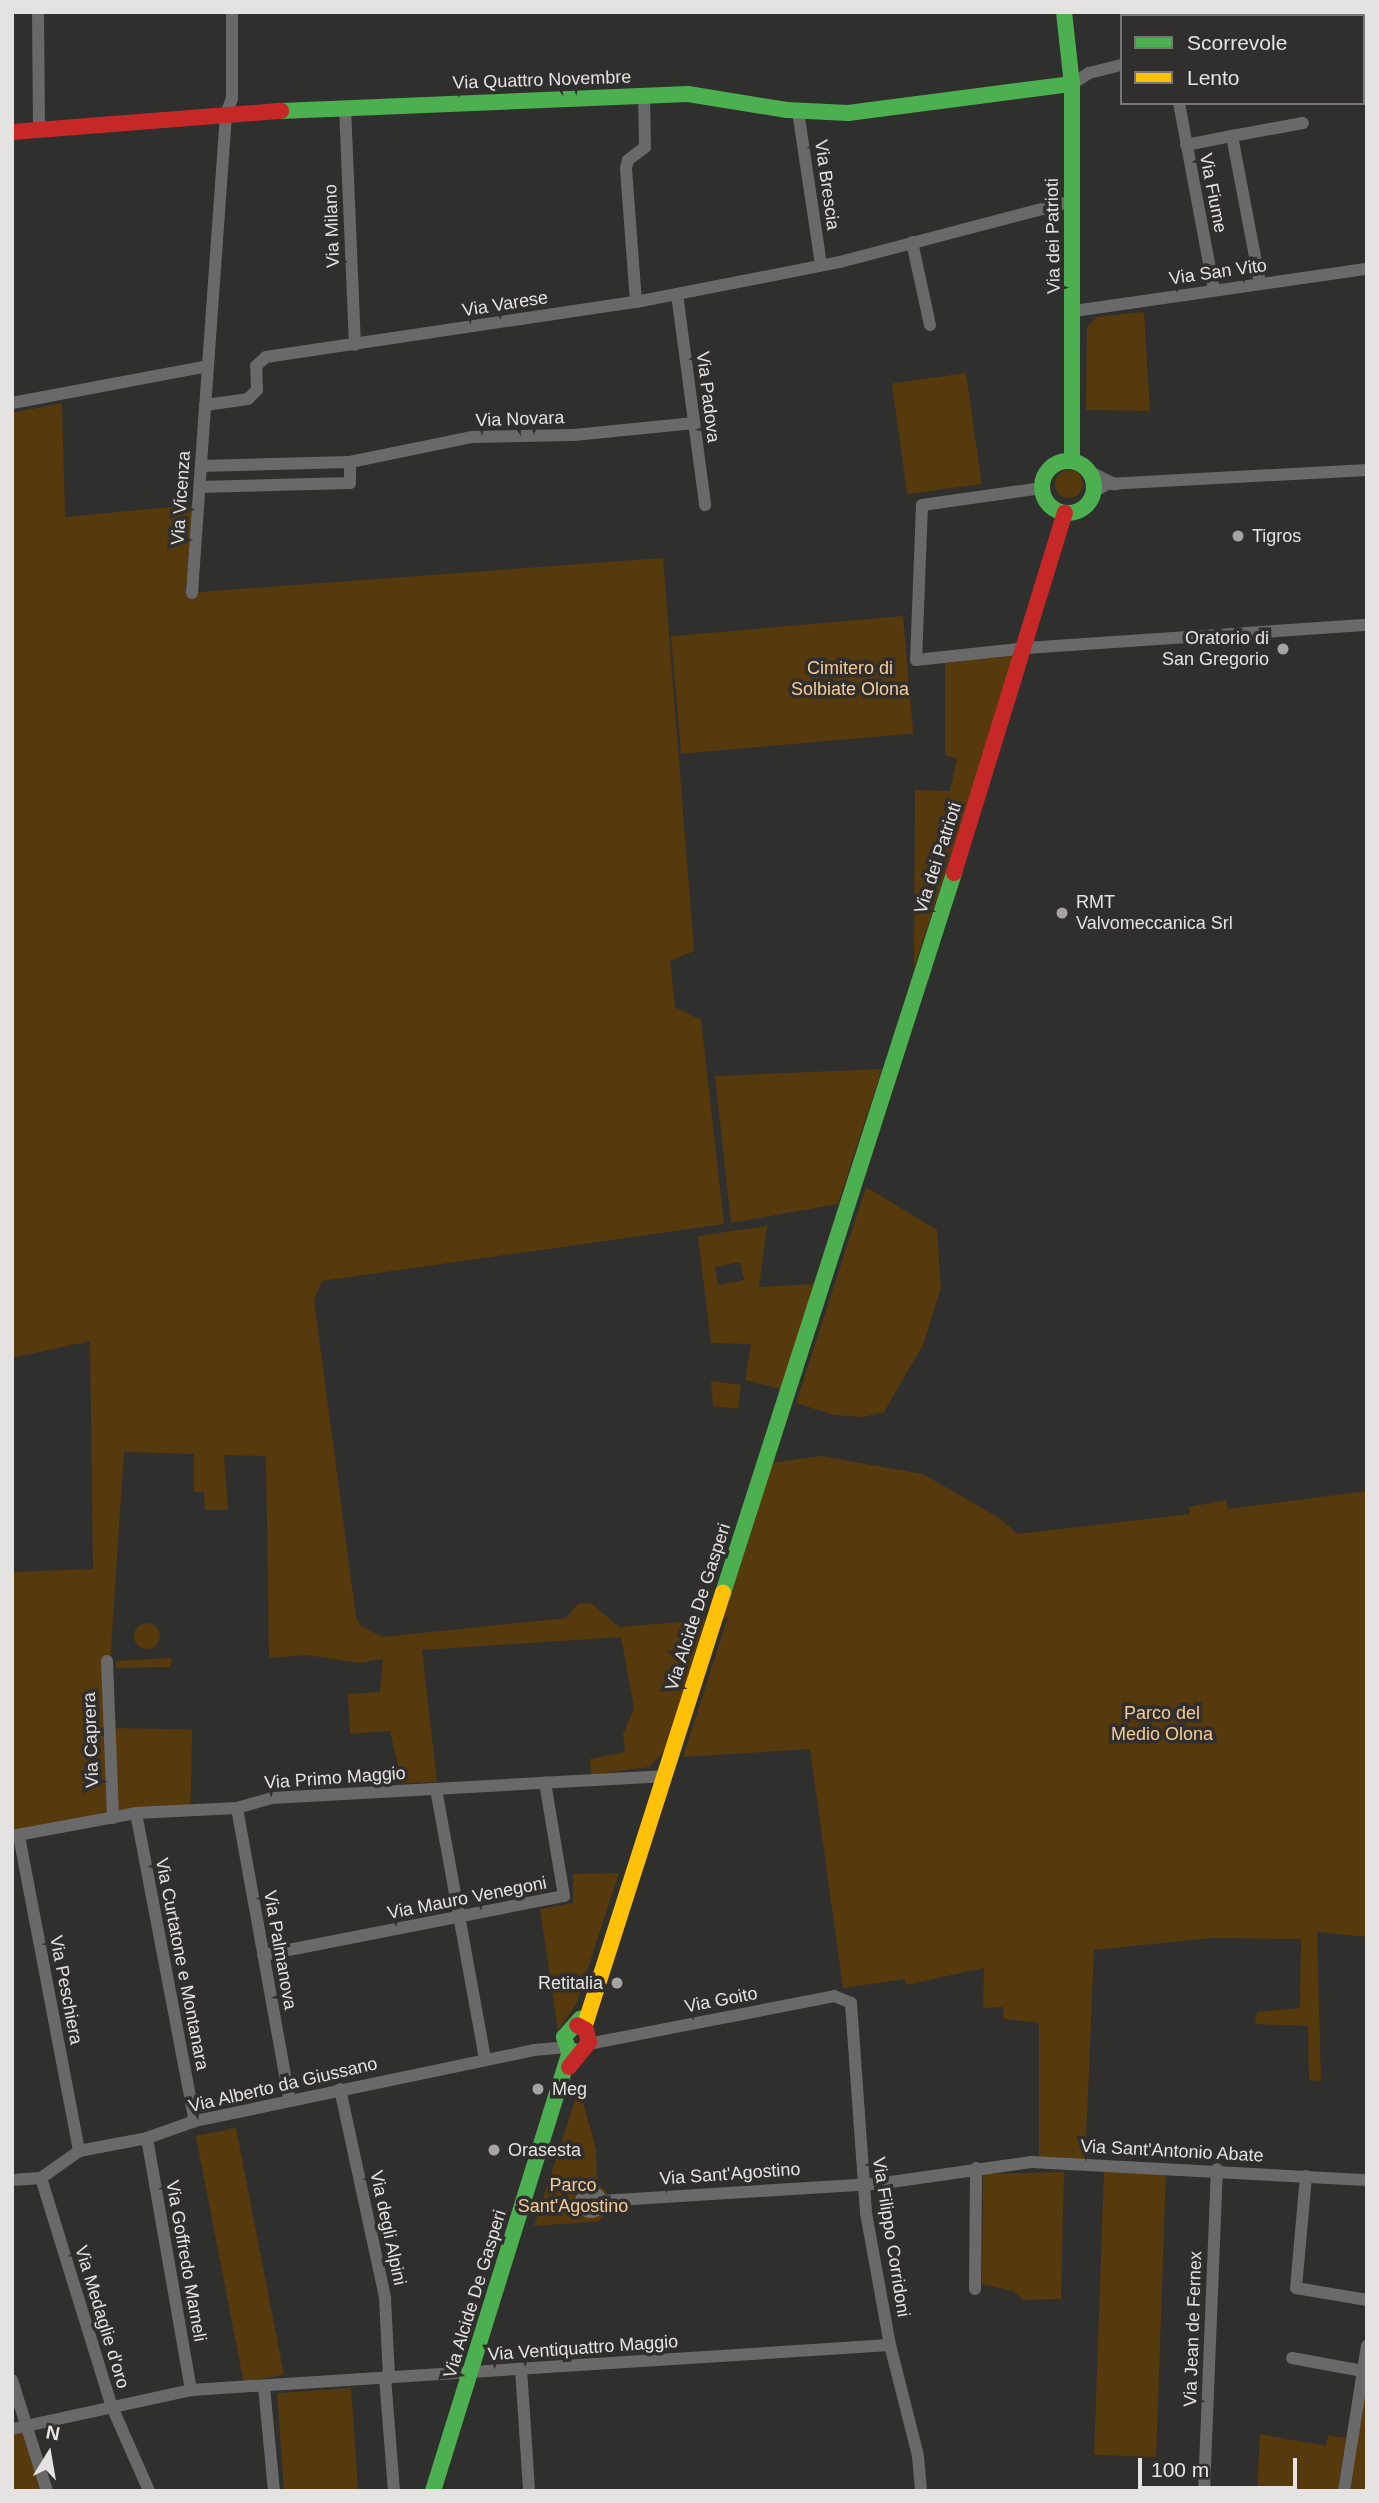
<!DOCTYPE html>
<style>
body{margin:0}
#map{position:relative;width:1379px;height:2503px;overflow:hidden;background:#2f2f2e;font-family:Helvetica,sans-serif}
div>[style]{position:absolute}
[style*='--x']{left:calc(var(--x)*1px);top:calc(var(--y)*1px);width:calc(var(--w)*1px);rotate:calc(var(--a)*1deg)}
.green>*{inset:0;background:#56390c;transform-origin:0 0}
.round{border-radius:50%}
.street>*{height:12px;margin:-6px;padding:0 6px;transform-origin:6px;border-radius:6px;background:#696969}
.street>.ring{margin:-6px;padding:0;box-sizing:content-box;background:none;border:12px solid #696969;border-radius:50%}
.fast>*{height:16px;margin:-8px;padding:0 8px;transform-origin:8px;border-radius:8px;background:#4caf50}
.fast>.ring{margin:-8px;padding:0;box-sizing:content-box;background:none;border:16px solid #4caf50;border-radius:50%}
.slow>*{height:16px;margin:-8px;padding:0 8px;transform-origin:8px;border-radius:8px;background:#ffc107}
.jam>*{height:16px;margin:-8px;padding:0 8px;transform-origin:8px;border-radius:8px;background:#c62828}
.dots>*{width:19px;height:19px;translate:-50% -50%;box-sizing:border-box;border:4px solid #302f2d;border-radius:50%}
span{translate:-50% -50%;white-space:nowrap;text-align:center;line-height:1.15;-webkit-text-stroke:7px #302f2d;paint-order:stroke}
.street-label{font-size:18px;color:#e4e3e2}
.poi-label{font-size:18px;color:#e4e3e2}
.left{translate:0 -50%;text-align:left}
.right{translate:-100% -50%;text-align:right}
.park-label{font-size:18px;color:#f7cb95}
.frame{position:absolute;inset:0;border:14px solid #e4e3e2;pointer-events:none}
.legend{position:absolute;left:1120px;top:14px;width:245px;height:91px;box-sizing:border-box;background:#302f2d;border:2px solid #787775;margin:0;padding:9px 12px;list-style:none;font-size:21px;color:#e4e3e2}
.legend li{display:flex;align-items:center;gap:14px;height:35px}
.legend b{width:35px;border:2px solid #787775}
.north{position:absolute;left:14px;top:2419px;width:70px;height:70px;-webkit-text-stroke:5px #302f2d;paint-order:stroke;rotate:11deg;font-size:19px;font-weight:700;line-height:28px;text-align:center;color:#e4e3e2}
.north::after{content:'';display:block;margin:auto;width:24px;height:32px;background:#e4e3e2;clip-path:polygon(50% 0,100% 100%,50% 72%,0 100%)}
.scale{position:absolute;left:1138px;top:2458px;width:159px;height:32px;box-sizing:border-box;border:4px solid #e4e3e2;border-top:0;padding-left:9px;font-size:21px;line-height:24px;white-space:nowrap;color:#e4e3e2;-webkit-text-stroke:5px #302f2d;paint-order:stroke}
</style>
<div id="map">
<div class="green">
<div style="clip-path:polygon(1144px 312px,1150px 411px,1086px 410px,1087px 327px,1097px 317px)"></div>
<div style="left:966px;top:373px;width:112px;height:75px;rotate:82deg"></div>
<div style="clip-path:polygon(62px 403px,65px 517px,192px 505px,186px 593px,663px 558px,694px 951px,670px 961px,675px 1007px,701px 1020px,724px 1224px,322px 1281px,314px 1300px,356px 1617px,361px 1626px,383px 1637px,566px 1618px,578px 1604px,591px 1603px,619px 1627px,705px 1620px,665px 1750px,649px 1767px,591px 1775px,590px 1759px,625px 1752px,623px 1734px,634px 1708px,621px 1637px,422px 1650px,437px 1782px,402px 1783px,390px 1731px,350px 1734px,348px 1694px,380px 1692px,383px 1659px,359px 1663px,307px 1655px,269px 1658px,266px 1456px,224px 1455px,228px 1510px,205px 1510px,204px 1492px,194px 1492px,194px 1454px,124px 1452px,108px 1693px,108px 1812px,12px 1831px,12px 1572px,93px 1569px,90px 1341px,12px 1358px,12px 413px)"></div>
<div class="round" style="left:1055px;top:470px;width:28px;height:28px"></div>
<div style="left:903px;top:616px;width:118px;height:233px;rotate:85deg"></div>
<div style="clip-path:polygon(1010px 655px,1014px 662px,914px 968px,915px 790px,950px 791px,957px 759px,945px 755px,945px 663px)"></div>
<div style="clip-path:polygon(882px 1069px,838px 1204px,731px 1223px,715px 1076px)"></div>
<div style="clip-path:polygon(866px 1187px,937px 1230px,941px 1288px,923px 1345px,884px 1412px,863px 1417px,834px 1415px,796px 1403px)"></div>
<div style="clip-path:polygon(evenodd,767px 1226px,759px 1287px,814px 1284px,781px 1389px,745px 1380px,751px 1344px,711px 1343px,698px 1236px,767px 1226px,740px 1262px,744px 1280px,718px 1285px,715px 1267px,740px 1262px)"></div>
<div style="clip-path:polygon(711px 1381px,741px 1385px,738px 1409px,713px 1406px)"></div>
<div style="clip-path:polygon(820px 1456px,923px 1474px,999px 1518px,1018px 1534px,1190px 1514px,1189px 1507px,1226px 1500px,1228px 1509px,1367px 1491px,1367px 1937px,1317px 1932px,1321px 2081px,1309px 2080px,1308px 2026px,1255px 2024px,1257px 2012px,1300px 2008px,1301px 1939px,1212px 1938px,1094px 1950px,1085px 2163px,1039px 2157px,1039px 2023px,1004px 2019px,1003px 2007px,983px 2008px,984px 1968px,906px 1985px,905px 1979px,843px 1988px,810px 1749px,683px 1757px,728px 1617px,718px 1618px,772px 1463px)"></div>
<div class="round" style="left:134px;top:1623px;width:26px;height:26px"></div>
<div style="clip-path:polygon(171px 1658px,171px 1667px,116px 1668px,116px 1661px)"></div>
<div style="left:111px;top:1728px;width:81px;height:83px;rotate:1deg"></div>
<div style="clip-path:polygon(619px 1873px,576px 2005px,558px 2030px,540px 1909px,573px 1903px,573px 1874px)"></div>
<div style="clip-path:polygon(579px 2088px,596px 2149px,597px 2185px,606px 2191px,610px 2210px,599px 2221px,534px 2226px)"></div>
<div style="left:236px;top:2128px;width:251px;height:41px;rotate:79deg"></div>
<div style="left:1104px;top:2171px;width:62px;height:284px;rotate:2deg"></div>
<div style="clip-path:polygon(1064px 2172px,1061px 2299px,1023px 2300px,1013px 2291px,982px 2284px,983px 2174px)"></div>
<div style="clip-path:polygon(1367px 2348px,1367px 2491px,1345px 2491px)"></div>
<div style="left:351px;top:2388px;width:103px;height:74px;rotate:86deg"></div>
<div style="clip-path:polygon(24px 2431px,45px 2491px,12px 2491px,12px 2435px)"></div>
<div style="clip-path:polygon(1260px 2434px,1326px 2446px,1328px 2435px,1346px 2438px,1338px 2491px,1257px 2491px)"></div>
</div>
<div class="street">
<div style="--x:38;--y:12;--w:118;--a:89.5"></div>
<div style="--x:1352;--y:16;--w:14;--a:-17"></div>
<div style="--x:1072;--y:84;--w:20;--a:-33"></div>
<div style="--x:1089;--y:73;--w:34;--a:-14"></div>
<div style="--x:1179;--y:103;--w:190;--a:79.4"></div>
<div style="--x:345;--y:107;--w:238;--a:87.6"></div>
<div style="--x:798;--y:111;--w:156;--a:81.5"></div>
<div style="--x:1232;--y:136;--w:72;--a:-10.4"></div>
<div style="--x:1186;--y:145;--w:47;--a:-11.1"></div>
<div style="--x:1232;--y:136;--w:150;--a:79.2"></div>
<div style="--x:912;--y:242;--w:85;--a:77.8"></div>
<div style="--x:677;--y:294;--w:213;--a:82.4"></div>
<div style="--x:636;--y:302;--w:134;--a:-94.3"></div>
<div style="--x:626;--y:168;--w:8;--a:-76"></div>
<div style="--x:628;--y:160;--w:21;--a:-37"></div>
<div style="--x:645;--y:147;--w:52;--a:-91.1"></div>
<div style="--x:1074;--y:311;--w:296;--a:-8.2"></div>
<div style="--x:208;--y:366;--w:254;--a:-85.9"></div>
<div style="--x:226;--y:113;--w:15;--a:-67"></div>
<div style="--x:232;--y:99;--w:87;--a:-90"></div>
<div style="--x:12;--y:403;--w:199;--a:-10.7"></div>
<div style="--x:208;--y:366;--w:39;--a:94"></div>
<div style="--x:205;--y:405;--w:43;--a:-7.9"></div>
<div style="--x:248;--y:399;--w:13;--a:-45"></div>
<div style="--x:257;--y:390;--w:24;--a:-92"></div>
<div style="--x:256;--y:366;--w:13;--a:-42"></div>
<div style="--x:266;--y:357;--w:374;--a:-8.5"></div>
<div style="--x:636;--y:302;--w:208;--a:-11.1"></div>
<div style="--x:840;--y:262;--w:240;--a:-14.7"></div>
<div style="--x:201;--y:466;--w:149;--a:-1.5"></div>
<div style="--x:350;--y:462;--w:125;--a:-11.6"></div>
<div style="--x:472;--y:437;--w:102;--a:-1.1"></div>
<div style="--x:574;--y:435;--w:121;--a:-5.7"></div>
<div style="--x:1090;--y:472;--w:28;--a:26"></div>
<div style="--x:200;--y:487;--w:150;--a:-1.5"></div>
<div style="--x:350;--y:483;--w:21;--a:-90"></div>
<div style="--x:1042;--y:488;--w:121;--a:171.9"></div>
<div style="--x:922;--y:505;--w:155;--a:92.2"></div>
<div style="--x:916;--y:660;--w:111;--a:-6.2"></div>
<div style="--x:1026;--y:648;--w:342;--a:-3.9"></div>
<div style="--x:1094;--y:492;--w:15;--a:-32"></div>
<div style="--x:1107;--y:484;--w:260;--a:-3.1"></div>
<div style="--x:192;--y:593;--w:188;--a:-86"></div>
<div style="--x:107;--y:1661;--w:157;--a:87.8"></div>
<div style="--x:436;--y:1789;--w:274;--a:79.7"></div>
<div style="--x:237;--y:1808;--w:295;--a:79.8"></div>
<div style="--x:136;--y:1813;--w:314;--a:79.2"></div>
<div style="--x:12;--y:1836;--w:126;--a:-10.5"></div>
<div style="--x:136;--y:1813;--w:101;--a:-2.8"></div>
<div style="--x:237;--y:1808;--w:36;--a:-16"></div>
<div style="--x:272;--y:1798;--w:391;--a:-3.2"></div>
<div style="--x:19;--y:1836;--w:321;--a:79.2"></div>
<div style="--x:263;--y:1955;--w:307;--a:-11.1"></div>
<div style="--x:564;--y:1896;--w:115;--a:-99.5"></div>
<div style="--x:588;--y:2044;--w:251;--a:-11"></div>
<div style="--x:834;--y:1996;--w:18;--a:22"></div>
<div style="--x:851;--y:2003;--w:211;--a:85.9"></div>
<div style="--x:866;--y:2213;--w:134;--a:79.7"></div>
<div style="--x:890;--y:2345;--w:114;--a:75.8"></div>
<div style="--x:918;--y:2456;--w:35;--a:85"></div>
<div style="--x:340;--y:2089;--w:214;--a:77.8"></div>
<div style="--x:385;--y:2298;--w:78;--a:87.1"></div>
<div style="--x:147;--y:2138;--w:256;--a:80.1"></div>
<div style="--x:1306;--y:2176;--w:112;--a:95.1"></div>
<div style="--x:1296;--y:2288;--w:72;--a:9.6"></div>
<div style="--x:41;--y:2178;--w:47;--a:-35.4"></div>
<div style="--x:79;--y:2151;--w:69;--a:-10.8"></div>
<div style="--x:147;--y:2138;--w:51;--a:-19.5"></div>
<div style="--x:195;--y:2121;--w:346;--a:-11.8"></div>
<div style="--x:534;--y:2050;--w:33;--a:-5"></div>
<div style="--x:12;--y:2180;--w:29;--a:-4"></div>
<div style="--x:41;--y:2178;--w:240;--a:72.8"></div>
<div style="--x:112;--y:2407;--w:92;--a:66.2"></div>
<div class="ring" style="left:581px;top:2192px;width:8px;height:8px"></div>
<div style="--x:601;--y:2201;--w:284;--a:-3.6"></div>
<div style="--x:884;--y:2183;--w:149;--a:-8.1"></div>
<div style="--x:1032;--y:2162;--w:335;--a:3.1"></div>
<div style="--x:975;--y:2289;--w:121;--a:-89.5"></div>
<div style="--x:1292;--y:2358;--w:72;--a:10.4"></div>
<div style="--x:521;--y:2369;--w:122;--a:86.2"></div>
<div style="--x:385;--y:2377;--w:114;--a:85.5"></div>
<div style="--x:12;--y:2380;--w:116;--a:72.5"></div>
<div style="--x:264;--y:2387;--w:104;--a:84.5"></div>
<div style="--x:12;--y:2429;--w:183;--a:-12.3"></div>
<div style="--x:191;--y:2390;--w:700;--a:-3.68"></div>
<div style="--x:1204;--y:2491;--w:322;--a:-87.7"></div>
<div style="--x:1344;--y:2491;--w:147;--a:-81"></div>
</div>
<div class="fast">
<div style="--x:1064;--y:12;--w:72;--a:83.7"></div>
<div style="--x:1072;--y:84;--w:377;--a:90"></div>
<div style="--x:281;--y:111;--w:407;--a:-2.4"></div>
<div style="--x:688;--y:94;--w:100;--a:9.2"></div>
<div style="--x:787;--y:110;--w:61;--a:2.8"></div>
<div style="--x:848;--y:113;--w:226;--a:-7.4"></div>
<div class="ring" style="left:1042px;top:461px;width:36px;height:36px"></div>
<div style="--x:723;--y:1593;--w:756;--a:-72.21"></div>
<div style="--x:577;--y:2052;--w:9;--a:-162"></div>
<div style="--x:568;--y:2049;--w:13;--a:-108"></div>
<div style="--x:564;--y:2037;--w:25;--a:-48"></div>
<div style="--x:433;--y:2491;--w:461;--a:-72.7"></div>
</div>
<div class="slow">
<div style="--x:584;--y:2028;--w:457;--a:-72.3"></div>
</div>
<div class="jam">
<div style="--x:12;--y:132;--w:270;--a:-4.5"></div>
<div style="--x:954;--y:873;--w:377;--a:-72.9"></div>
<div style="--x:569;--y:2067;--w:32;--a:-51"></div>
<div style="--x:589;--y:2042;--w:12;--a:-104"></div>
<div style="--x:586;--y:2030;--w:10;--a:-151"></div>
</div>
<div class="dots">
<div style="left:1238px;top:536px;background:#a5a4a3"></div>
<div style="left:1283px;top:649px;background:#a5a4a3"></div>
<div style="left:1062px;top:913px;background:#a5a4a3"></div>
<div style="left:617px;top:1983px;background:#a5a4a3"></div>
<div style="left:538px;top:2089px;background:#a5a4a3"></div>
<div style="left:494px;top:2150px;background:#a5a4a3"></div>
</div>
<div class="street-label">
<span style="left:542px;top:80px;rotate:-2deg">Via Quattro Novembre</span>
<span style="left:827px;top:185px;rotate:82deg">Via Brescia</span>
<span style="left:1213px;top:193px;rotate:79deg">Via Fiume</span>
<span style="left:332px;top:226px;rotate:-92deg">Via Milano</span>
<span style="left:1053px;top:236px;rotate:-91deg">Via dei Patrioti</span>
<span style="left:1218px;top:272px;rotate:-8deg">Via San Vito</span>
<span style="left:505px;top:304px;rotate:-9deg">Via Varese</span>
<span style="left:708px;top:397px;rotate:83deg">Via Padova</span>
<span style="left:520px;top:419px;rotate:-2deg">Via Novara</span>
<span style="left:181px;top:498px;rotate:-86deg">Via Vicenza</span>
<span style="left:938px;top:858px;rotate:-72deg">Via dei Patrioti</span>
<span style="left:698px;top:1607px;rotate:-72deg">Via Alcide De Gasperi</span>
<span style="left:91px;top:1740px;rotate:-92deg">Via Caprera</span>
<span style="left:335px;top:1778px;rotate:-4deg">Via Primo Maggio</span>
<span style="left:467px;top:1898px;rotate:-11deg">Via Mauro Venegoni</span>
<span style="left:280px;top:1950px;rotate:80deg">Via Palmanova</span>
<span style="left:182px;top:1964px;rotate:79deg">Via Curtatone e Montanara</span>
<span style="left:66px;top:1990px;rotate:79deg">Via Peschiera</span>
<span style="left:721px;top:2000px;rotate:-11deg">Via Goito</span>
<span style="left:283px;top:2085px;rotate:-13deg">Via Alberto da Giussano</span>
<span style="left:1172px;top:2151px;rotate:3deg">Via Sant'Antonio Abate</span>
<span style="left:730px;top:2174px;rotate:-4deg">Via Sant'Agostino</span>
<span style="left:388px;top:2228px;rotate:78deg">Via degli Alpini</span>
<span style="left:891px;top:2237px;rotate:81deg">Via Filippo Corridoni</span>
<span style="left:186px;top:2261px;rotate:80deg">Via Goffredo Mameli</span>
<span style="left:475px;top:2294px;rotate:-73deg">Via Alcide De Gasperi</span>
<span style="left:102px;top:2317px;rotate:73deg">Via Medaglie d'oro</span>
<span style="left:1193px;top:2329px;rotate:-88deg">Via Jean de Fernex</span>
<span style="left:583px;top:2348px;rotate:-4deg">Via Ventiquattro Maggio</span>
</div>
<div class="poi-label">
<span class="left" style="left:1252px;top:536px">Tigros</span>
<span class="right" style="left:1269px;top:649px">Oratorio di<br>San Gregorio</span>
<span class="left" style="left:1076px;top:913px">RMT<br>Valvomeccanica Srl</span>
<span class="right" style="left:603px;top:1983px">Retitalia</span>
<span class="left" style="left:552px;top:2089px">Meg</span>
<span class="left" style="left:508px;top:2150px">Orasesta</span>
</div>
<div class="park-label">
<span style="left:850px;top:679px">Cimitero di<br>Solbiate Olona</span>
<span style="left:1162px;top:1724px">Parco del<br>Medio Olona</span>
<span style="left:573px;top:2196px">Parco<br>Sant'Agostino</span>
</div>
<div class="frame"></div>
<ul class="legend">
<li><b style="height:9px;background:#4caf50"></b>Scorrevole</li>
<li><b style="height:9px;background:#ffc107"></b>Lento</li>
</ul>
<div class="north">N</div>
<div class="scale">100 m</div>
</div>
